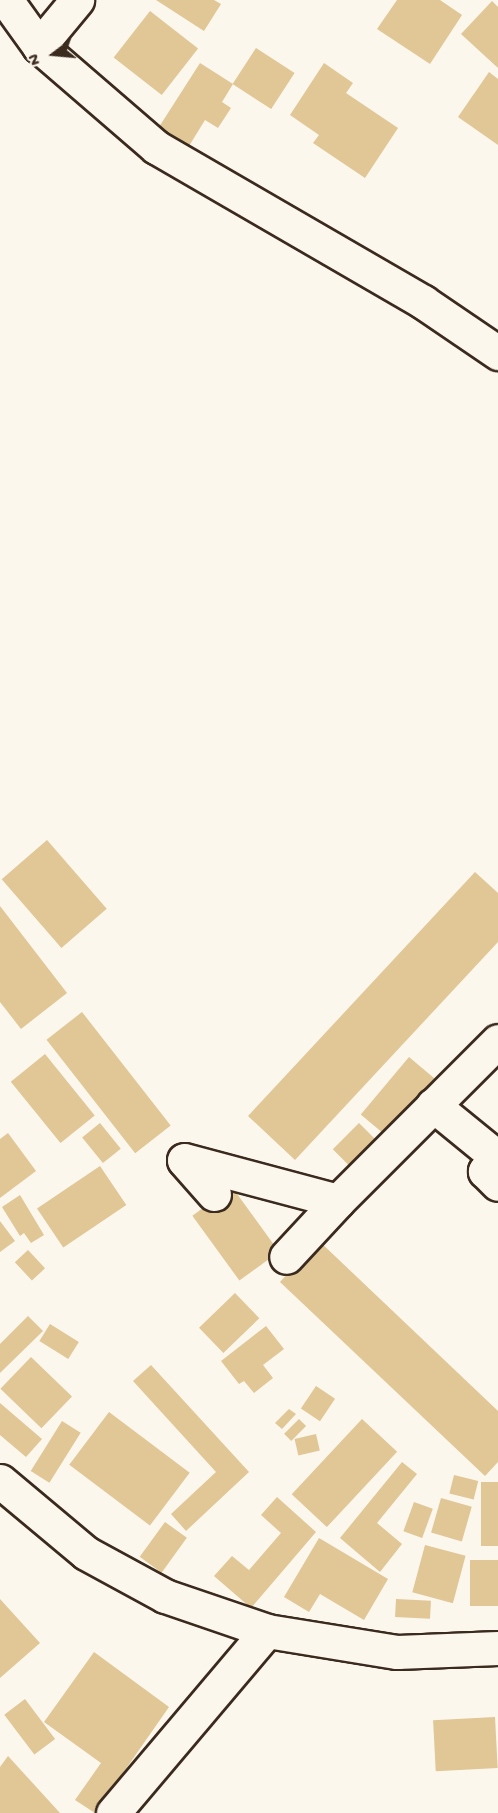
<!DOCTYPE html>
<style>
body{margin:0}
#map{position:relative;width:498px;height:1813px;overflow:hidden;background:#fbf7ec;font-family:"Gochi Hand",sans-serif}
div>[style]{position:absolute}
[style*='--x']{left:calc(var(--x)*1px);top:calc(var(--y)*1px);width:calc(var(--w)*1px);rotate:calc(var(--a)*1deg)}
.building>*{inset:0;background:#e1c696;transform-origin:0 0}
.roads{filter:drop-shadow(2px 0 #3b2a1e) drop-shadow(-2px 0 #3b2a1e) drop-shadow(0 2px #3b2a1e) drop-shadow(0 -2px #3b2a1e)}
.minor>*{height:33px;margin:-16.5px;padding:0 16.5px;transform-origin:16.5px;border-radius:16.5px;background:#fbf7ec}
.major>*{height:33px;margin:-16.5px;padding:0 16.5px;transform-origin:16.5px;border-radius:16.5px;background:#fbf7ec}
span{translate:-50% -50%;white-space:nowrap;text-align:center;line-height:1.15;-webkit-text-stroke:4.5px #fbf7ec;paint-order:stroke}
.north{position:absolute;left:24px;top:24px;width:60px;height:60px;-webkit-text-stroke:4px #fbf7ec;paint-order:stroke;rotate:254deg;font-size:16px;font-weight:700;line-height:24px;text-align:center;color:#3b2a1e}
.north::after{content:'';display:block;margin:auto;width:21px;height:27px;background:#3b2a1e;clip-path:polygon(50% 0,100% 100%,50% 72%,0 100%)}
</style>
<div id="map">
<div class="building">
<div style="clip-path:polygon(156px 0,214px 0,221px 4px,204px 31px)"></div>
<div style="clip-path:polygon(397px 0,440px 0,462px 15px,430px 64px,377px 29px)"></div>
<div style="clip-path:polygon(492px 1px,498px 7px,498px 68px,461px 34px)"></div>
<div style="left:150px;top:11px;width:61px;height:59px;rotate:38deg"></div>
<div style="left:256px;top:48px;width:46px;height:43px;rotate:33deg"></div>
<div style="clip-path:polygon(200px 63px,233px 84px,222px 102px,231px 108px,218px 128px,205px 120px,189px 146px,159px 127px)"></div>
<div style="clip-path:polygon(324px 63px,353px 83px,346px 93px,398px 128px,365px 178px,313px 143px,319px 135px,290px 115px)"></div>
<div style="clip-path:polygon(489px 72px,498px 79px,498px 145px,458px 117px)"></div>
<div style="left:47px;top:840px;width:91px;height:60px;rotate:49deg"></div>
<div style="clip-path:polygon(475px 872px,498px 893px,498px 942px,295px 1160px,248px 1116px)"></div>
<div style="clip-path:polygon(0 906px,67px 993px,21px 1029px,0 1002px)"></div>
<div style="left:82px;top:1012px;width:144px;height:45px;rotate:52deg"></div>
<div style="left:45px;top:1054px;width:79px;height:44px;rotate:51deg"></div>
<div style="left:409px;top:1057px;width:33px;height:75px;rotate:40deg"></div>
<div style="left:100px;top:1123px;width:33px;height:23px;rotate:51deg"></div>
<div style="left:359px;top:1123px;width:24px;height:37px;rotate:45deg"></div>
<div style="clip-path:polygon(8px 1133px,36px 1171px,0 1198px,0 1139px)"></div>
<div style="left:100px;top:1166px;width:47px;height:76px;rotate:56deg"></div>
<div style="left:232px;top:1187px;width:80px;height:49px;rotate:54deg"></div>
<div style="clip-path:polygon(20px 1195px,44px 1235px,31px 1243px,24px 1233px,20px 1236px,2px 1207px)"></div>
<div style="clip-path:polygon(0 1221px,15px 1241px,0 1252px)"></div>
<div style="clip-path:polygon(318px 1240px,498px 1411px,498px 1462px,485px 1476px,280px 1282px)"></div>
<div style="left:28px;top:1250px;width:25px;height:18px;rotate:47deg"></div>
<div style="left:235px;top:1293px;width:35px;height:50px;rotate:46deg"></div>
<div style="clip-path:polygon(28px 1316px,43px 1331px,0 1373px,0 1344px)"></div>
<div style="left:50px;top:1324px;width:34px;height:20px;rotate:32deg"></div>
<div style="clip-path:polygon(266px 1326px,284px 1349px,263px 1365px,273px 1378px,254px 1393px,244px 1381px,239px 1384px,221px 1361px)"></div>
<div style="left:31px;top:1357px;width:57px;height:44px;rotate:44deg"></div>
<div style="clip-path:polygon(151px 1365px,249px 1472px,186px 1531px,171px 1514px,216px 1472px,133px 1381px)"></div>
<div style="left:316px;top:1386px;width:23px;height:27px;rotate:34deg"></div>
<div style="clip-path:polygon(0 1403px,42px 1439px,26px 1457px,0 1435px)"></div>
<div style="clip-path:polygon(289px 1409px,296px 1414px,282px 1429px,275px 1423px)"></div>
<div style="left:109px;top:1412px;width:101px;height:66px;rotate:37deg"></div>
<div style="left:299px;top:1419px;width:10px;height:21px;rotate:45deg"></div>
<div style="left:362px;top:1419px;width:48px;height:103px;rotate:43deg"></div>
<div style="left:62px;top:1421px;width:22px;height:59px;rotate:32deg"></div>
<div style="left:316px;top:1434px;width:17px;height:22px;rotate:77deg"></div>
<div style="clip-path:polygon(402px 1462px,417px 1474px,377px 1523px,402px 1544px,380px 1572px,340px 1538px)"></div>
<div style="left:454px;top:1475px;width:25px;height:19px;rotate:14deg"></div>
<div style="left:481px;top:1482px;width:17px;height:64px"></div>
<div style="clip-path:polygon(277px 1497px,316px 1532px,251px 1608px,214px 1576px,232px 1556px,249px 1570px,281px 1533px,261px 1515px)"></div>
<div style="left:441px;top:1498px;width:32px;height:36px;rotate:16deg"></div>
<div style="left:414px;top:1502px;width:20px;height:31px;rotate:20deg"></div>
<div style="left:165px;top:1522px;width:27px;height:43px;rotate:36deg"></div>
<div style="clip-path:polygon(319px 1538px,388px 1579px,364px 1620px,320px 1594px,309px 1612px,284px 1597px)"></div>
<div style="left:425px;top:1545px;width:42px;height:49px;rotate:15deg"></div>
<div style="left:498px;top:1560px;width:46px;height:28px;rotate:90deg"></div>
<div style="clip-path:polygon(0 1599px,40px 1643px,0 1678px)"></div>
<div style="left:396px;top:1599px;width:35px;height:18px;rotate:3deg"></div>
<div style="clip-path:polygon(94px 1652px,169px 1707px,95px 1813px,75px 1800px,101px 1763px,44px 1722px)"></div>
<div style="left:25px;top:1699px;width:50px;height:26px;rotate:53deg"></div>
<div style="left:495px;top:1717px;width:51px;height:62px;rotate:87deg"></div>
<div style="clip-path:polygon(8px 1756px,60px 1813px,0 1813px,0 1767px)"></div>
</div>
<div class="roads">
<div class="minor">
<div style="--x:6;--y:0;--w:57;--a:54.3"></div>
<div style="--x:39;--y:46;--w:155;--a:40.8"></div>
<div style="--x:156;--y:147;--w:309;--a:30.1"></div>
<div style="--x:423;--y:302;--w:91;--a:34.2"></div>
<div style="--x:39;--y:46;--w:60;--a:-50.4"></div>
<div style="--x:433;--y:1105;--w:84;--a:39.2"></div>
<div style="--x:498;--y:1159;--w:18;--a:137"></div>
<div style="--x:485;--y:1171;--w:18;--a:45"></div>
<div style="--x:214;--y:1194;--w:45;--a:-131.4"></div>
<div style="--x:184;--y:1160;--w:159;--a:14.9"></div>
<div style="--x:338;--y:1201;--w:76;--a:132.9"></div>
<div style="--x:338;--y:1201;--w:226;--a:-45"></div>
<div style="--x:113;--y:1813;--w:238;--a:-49.8"></div>
</div>
<div class="major">
<div style="--x:0;--y:1481;--w:112;--a:39.9"></div>
<div style="--x:86;--y:1553;--w:90;--a:28.6"></div>
<div style="--x:165;--y:1596;--w:108;--a:18.9"></div>
<div style="--x:267;--y:1631;--w:132;--a:9.2"></div>
<div style="--x:397;--y:1652;--w:101;--a:-2.3"></div>
</div>
</div>
<div class="north">N</div>
</div>
